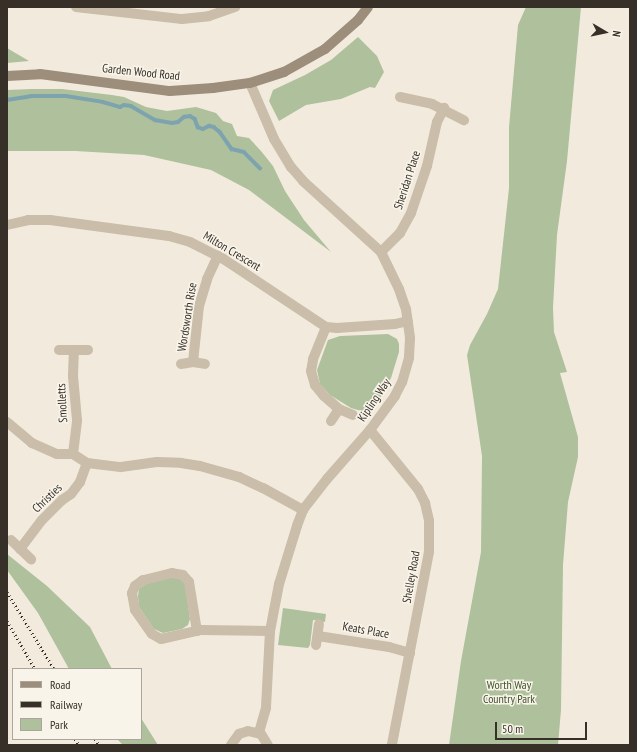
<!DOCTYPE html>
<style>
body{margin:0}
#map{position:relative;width:637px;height:752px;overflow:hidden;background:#f2ebdd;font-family:"PT Sans Narrow",sans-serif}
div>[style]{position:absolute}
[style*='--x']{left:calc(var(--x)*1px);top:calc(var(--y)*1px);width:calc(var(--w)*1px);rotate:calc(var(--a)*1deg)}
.green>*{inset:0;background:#afc09d}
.stream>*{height:3.5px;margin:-1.75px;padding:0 1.75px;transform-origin:1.75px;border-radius:1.75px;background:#7da4ae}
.street>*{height:10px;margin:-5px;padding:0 5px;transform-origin:5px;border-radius:5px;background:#cabda9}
.secondary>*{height:10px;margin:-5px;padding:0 5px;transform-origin:5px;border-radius:5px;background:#9d8d7b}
.rail>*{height:3px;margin-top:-1.5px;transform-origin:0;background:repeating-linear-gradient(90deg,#373029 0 1px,transparent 0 4px)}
span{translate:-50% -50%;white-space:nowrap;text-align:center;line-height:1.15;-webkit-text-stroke:3px #f9f4ea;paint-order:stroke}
.street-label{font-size:12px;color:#373029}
.park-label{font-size:12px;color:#40552d}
.frame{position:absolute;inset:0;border:8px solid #373029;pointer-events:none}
.legend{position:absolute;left:12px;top:668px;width:130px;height:72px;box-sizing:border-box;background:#f9f4ea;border:1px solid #aba69d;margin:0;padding:5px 7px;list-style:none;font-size:12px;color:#373029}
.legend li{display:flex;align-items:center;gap:8px;height:20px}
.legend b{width:20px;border:1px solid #aba69d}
.north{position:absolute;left:585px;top:12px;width:40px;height:40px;-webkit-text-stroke:3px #f9f4ea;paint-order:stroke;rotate:99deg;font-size:11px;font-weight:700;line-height:16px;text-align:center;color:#373029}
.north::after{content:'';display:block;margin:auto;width:14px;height:18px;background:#373029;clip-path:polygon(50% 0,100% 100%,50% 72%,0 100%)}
.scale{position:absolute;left:495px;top:722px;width:92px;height:18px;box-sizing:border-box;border:2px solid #373029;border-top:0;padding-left:5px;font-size:12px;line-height:14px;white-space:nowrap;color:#373029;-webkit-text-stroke:3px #f9f4ea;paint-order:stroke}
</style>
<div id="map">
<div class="green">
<div style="clip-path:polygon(526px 7px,581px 7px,567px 161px,557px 235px,553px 308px,554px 332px,567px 372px,560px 373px,578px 437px,578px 457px,568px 502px,563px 565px,561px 710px,558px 745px,449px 745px,461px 661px,481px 552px,482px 456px,467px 355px,470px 345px,487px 314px,498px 289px,509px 188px,509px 127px,518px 25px)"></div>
<div style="clip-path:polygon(358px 37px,377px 56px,384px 72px,375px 88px,370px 87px,341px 99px,306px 105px,279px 121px,269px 101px,273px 90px,305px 75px,331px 60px)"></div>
<div style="clip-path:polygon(7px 48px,29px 61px,7px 63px)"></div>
<div style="clip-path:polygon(32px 89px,62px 89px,112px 95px,124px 97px,146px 107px,167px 111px,196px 107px,216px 113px,223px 121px,232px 124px,237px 136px,249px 138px,261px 151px,273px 166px,285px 191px,304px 220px,331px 252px,249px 190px,211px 170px,144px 155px,75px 151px,7px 151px,7px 90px)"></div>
<div style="clip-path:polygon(388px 334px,397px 339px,399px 344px,399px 352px,391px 378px,373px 411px,368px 413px,351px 408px,330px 395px,320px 384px,317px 370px,328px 340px,340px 336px)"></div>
<div style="clip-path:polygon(7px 554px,47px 586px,90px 627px,112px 669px,69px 669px,38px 613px,7px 570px)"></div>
<div style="clip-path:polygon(172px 577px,180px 578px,185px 583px,190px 619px,188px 625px,182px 629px,163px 633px,154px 629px,139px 607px,138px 596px,139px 589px,146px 584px)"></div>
<div style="clip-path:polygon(283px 608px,326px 614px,325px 622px,313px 620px,310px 645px,308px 648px,278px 645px)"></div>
<div style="clip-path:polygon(141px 718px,158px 745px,123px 745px,117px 739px,141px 739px)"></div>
</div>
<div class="stream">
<div style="--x:7;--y:100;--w:24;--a:-9"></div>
<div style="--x:31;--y:96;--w:35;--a:0"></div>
<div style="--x:66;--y:96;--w:37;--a:9"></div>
<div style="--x:103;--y:102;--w:18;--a:16"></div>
<div style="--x:120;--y:107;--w:4;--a:-27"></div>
<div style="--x:124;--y:105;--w:7;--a:8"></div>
<div style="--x:131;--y:106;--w:28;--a:30"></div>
<div style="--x:155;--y:120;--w:17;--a:10"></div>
<div style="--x:172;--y:123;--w:6;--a:-9"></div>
<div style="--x:178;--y:122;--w:8;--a:-40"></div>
<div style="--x:184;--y:117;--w:6;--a:-9"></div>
<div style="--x:190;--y:116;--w:6;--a:31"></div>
<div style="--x:195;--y:119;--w:9;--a:69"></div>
<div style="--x:198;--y:127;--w:5;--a:22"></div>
<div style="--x:203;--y:129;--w:7;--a:-27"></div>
<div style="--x:209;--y:126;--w:5;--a:11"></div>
<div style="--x:214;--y:127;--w:8;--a:40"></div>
<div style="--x:220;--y:132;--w:21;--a:55"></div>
<div style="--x:232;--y:149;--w:12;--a:14"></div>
<div style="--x:244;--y:152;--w:23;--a:45"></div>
</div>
<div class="street">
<div style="--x:76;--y:7;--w:107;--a:6.5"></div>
<div style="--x:182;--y:19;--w:27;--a:-6"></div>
<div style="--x:209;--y:16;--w:28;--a:-19"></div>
<div style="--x:250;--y:83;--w:61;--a:66.8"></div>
<div style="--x:274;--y:139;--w:33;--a:59"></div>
<div style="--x:291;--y:167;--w:18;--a:49"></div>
<div style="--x:303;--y:181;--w:105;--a:42.3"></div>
<div style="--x:381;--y:252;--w:41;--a:64.1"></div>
<div style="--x:399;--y:289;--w:21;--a:71"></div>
<div style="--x:406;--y:309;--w:29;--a:82"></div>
<div style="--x:410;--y:338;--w:20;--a:93"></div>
<div style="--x:409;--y:358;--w:25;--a:106"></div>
<div style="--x:402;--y:382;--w:16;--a:117"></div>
<div style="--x:395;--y:396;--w:42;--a:126.3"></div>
<div style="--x:370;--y:430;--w:65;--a:131.3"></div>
<div style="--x:327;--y:479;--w:39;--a:128"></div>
<div style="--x:303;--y:510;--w:17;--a:111"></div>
<div style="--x:297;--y:526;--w:61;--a:107.2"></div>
<div style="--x:279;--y:584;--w:48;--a:100.8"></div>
<div style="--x:270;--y:631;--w:77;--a:93"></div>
<div style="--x:266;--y:708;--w:26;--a:106"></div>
<div style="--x:400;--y:97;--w:33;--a:12"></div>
<div style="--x:432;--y:104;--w:36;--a:27"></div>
<div style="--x:7;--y:225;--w:22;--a:-13"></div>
<div style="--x:28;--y:220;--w:22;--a:0"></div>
<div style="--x:50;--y:220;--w:120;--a:7.7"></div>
<div style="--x:169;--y:236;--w:22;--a:16"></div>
<div style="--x:190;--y:242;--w:36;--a:27"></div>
<div style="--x:222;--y:258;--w:125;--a:33.6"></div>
<div style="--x:326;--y:327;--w:11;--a:5"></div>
<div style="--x:337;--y:328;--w:58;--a:-3.9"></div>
<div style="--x:395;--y:324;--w:13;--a:-13"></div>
<div style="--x:381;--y:252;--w:27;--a:-45"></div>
<div style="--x:400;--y:233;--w:23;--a:-61"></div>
<div style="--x:411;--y:213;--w:50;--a:-71.2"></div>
<div style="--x:427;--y:166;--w:45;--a:-77.2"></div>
<div style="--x:437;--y:122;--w:16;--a:-63"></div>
<div style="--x:326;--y:327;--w:35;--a:112"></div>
<div style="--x:313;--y:360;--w:11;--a:100"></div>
<div style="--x:311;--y:371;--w:15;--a:74"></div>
<div style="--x:315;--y:385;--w:14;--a:51"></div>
<div style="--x:324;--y:396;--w:20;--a:41"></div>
<div style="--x:339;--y:409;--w:15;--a:23"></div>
<div style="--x:59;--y:350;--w:29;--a:0"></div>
<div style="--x:193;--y:362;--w:56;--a:-83.9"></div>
<div style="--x:199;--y:306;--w:28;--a:-73"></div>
<div style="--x:207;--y:279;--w:26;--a:-65"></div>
<div style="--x:181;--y:364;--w:12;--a:-9"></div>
<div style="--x:193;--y:362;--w:12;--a:9"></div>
<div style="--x:331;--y:421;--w:14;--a:-56"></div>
<div style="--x:7;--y:422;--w:33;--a:40"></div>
<div style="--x:32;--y:443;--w:27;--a:24"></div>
<div style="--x:57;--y:454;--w:16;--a:0"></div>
<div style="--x:73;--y:454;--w:17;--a:33"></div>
<div style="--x:87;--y:463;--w:34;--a:7"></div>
<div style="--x:121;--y:467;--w:36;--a:-8"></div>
<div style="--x:157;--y:462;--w:24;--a:2"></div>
<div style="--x:181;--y:463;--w:19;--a:9"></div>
<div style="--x:200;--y:466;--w:41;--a:15.8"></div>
<div style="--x:239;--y:477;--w:26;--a:25"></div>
<div style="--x:263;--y:488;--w:46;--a:28.8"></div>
<div style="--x:370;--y:430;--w:76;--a:50.9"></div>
<div style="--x:418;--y:489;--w:16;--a:63"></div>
<div style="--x:425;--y:503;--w:18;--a:77"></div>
<div style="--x:429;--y:521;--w:31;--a:90"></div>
<div style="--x:429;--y:552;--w:197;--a:100.9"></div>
<div style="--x:73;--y:454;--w:34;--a:-83"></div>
<div style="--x:77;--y:420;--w:44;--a:-95.2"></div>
<div style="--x:73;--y:376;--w:26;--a:-88"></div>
<div style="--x:11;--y:540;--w:28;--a:44"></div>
<div style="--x:20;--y:549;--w:36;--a:-53"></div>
<div style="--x:42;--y:520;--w:28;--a:-45"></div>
<div style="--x:62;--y:500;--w:11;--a:-34"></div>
<div style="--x:71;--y:494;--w:15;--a:-53"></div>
<div style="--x:80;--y:482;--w:20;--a:-70"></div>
<div style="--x:197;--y:631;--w:50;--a:-99.3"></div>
<div style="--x:189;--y:582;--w:9;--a:-131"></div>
<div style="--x:183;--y:575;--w:11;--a:-170"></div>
<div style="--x:172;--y:573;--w:30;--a:166"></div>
<div style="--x:143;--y:580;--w:10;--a:143"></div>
<div style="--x:135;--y:586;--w:8;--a:113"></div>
<div style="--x:132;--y:593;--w:17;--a:80"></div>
<div style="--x:135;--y:610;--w:29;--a:55"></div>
<div style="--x:152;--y:634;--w:10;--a:29"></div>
<div style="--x:161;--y:639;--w:41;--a:-12.7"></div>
<div style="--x:201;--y:630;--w:69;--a:0.8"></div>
<div style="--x:318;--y:636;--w:72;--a:8.8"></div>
<div style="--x:389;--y:647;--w:22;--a:16"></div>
<div style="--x:316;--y:645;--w:21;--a:-82"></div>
<div style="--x:231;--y:745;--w:14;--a:-54"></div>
<div style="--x:239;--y:734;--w:9;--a:-18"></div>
<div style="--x:248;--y:731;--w:13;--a:13"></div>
<div style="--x:261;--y:734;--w:13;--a:58"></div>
</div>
<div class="secondary">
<div style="--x:7;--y:76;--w:33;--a:-3"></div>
<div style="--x:40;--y:74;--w:131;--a:7.5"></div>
<div style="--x:170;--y:91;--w:43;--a:-4"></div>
<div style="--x:213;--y:88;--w:37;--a:-8"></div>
<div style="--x:250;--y:83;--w:36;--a:-18"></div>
<div style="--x:284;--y:72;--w:47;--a:-29.3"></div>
<div style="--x:325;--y:49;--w:44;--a:-41.3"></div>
<div style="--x:358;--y:20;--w:16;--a:-52"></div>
</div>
<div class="rail">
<div style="--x:7;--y:592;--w:90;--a:58.6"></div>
<div style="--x:7;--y:621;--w:56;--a:59.7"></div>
<div style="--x:75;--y:739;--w:7;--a:56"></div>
<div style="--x:95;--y:739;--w:7;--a:56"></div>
</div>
<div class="street-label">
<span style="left:141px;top:72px;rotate:6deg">Garden Wood Road</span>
<span style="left:407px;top:180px;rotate:-72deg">Sheridan Place</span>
<span style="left:232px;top:251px;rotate:31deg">Milton Crescent</span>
<span style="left:187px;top:317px;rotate:-81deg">Wordsworth Rise</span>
<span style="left:374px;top:400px;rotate:-56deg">Kipling Way</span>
<span style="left:62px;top:403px;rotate:-93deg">Smolletts</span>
<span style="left:47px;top:498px;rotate:-44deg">Christies</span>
<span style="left:411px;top:577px;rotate:-80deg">Shelley Road</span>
<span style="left:366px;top:630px;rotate:10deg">Keats Place</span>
</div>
<div class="park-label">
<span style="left:509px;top:692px">Worth Way<br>Country Park</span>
</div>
<div class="frame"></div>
<ul class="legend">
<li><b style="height:5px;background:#9d8d7b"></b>Road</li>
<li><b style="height:5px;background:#373029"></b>Railway</li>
<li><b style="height:11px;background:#afc09d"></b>Park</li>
</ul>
<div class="north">N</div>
<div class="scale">50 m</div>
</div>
